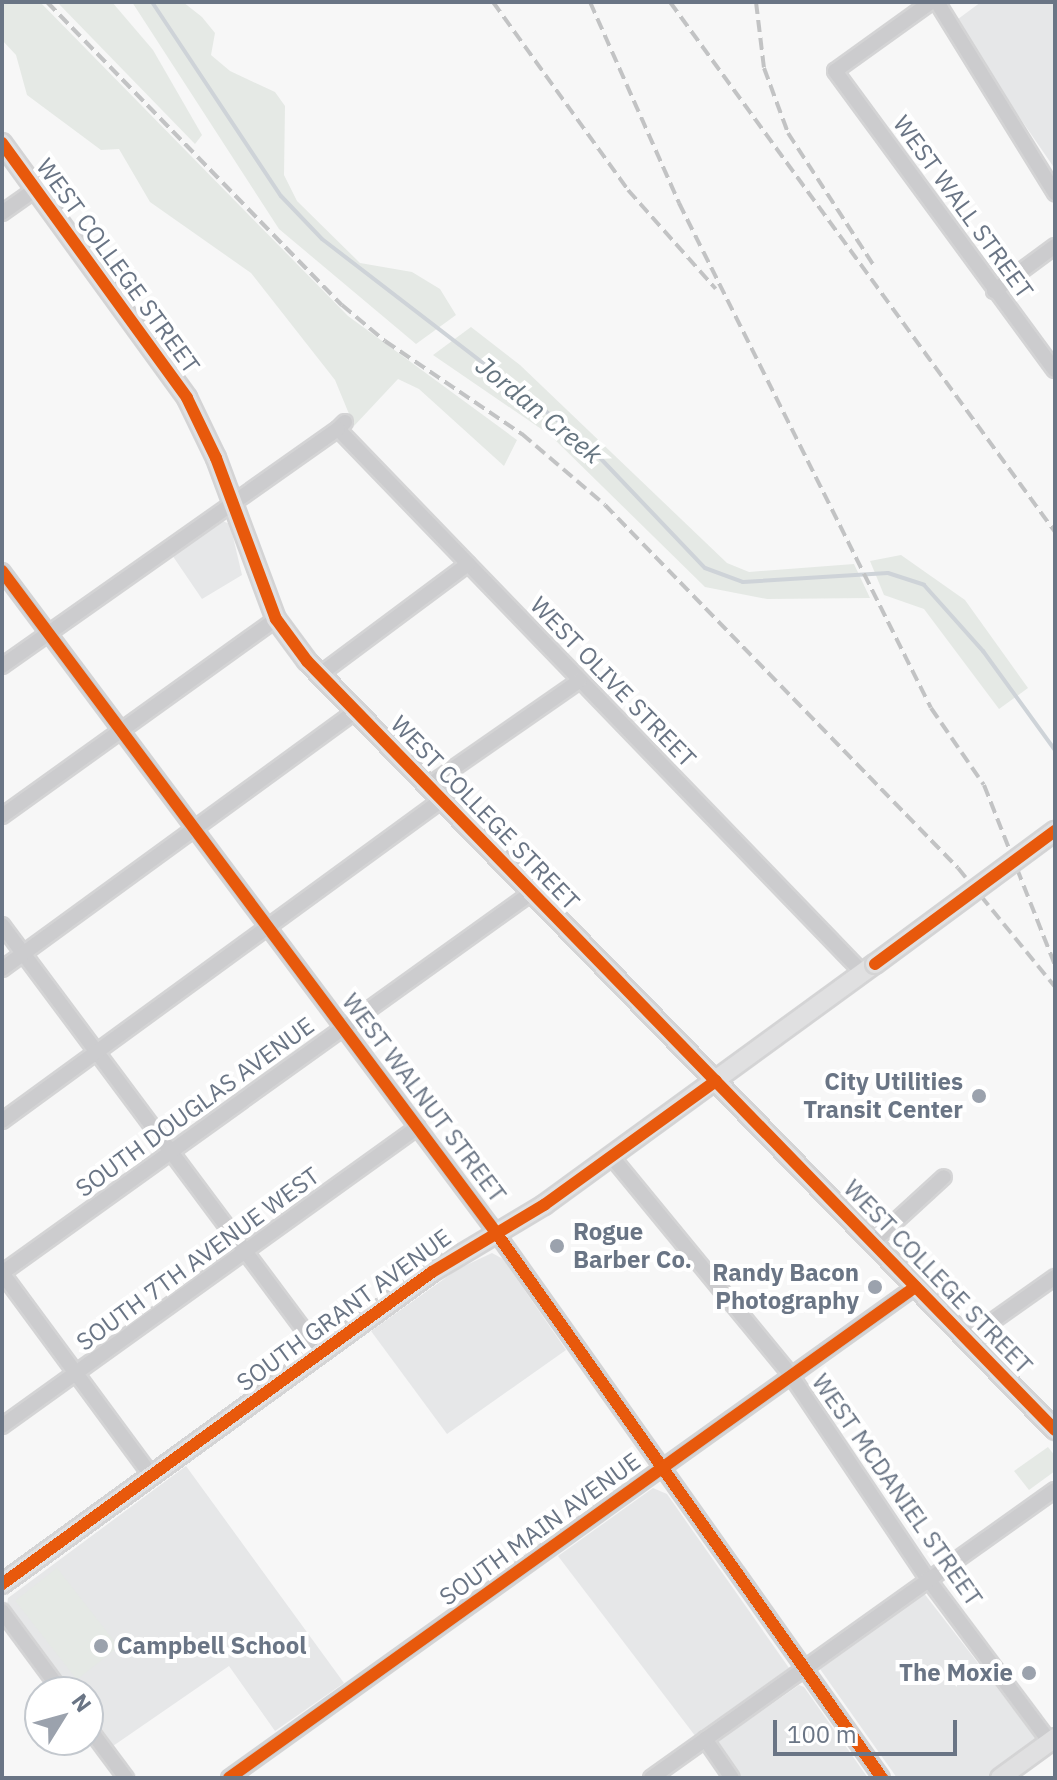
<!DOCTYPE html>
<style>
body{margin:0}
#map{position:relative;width:1057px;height:1780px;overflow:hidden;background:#f7f7f7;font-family:"IBM Plex Sans",sans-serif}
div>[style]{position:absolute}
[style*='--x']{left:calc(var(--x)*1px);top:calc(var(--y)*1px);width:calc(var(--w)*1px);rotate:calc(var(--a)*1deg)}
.built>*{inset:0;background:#e6e7e8}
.green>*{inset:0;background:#e5e9e5;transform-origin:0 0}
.stream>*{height:4px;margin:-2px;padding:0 2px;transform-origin:2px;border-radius:2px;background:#ced3d8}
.roads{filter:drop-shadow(2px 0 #d4d4d5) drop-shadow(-2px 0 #d4d4d5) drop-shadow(0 2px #d4d4d5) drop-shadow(0 -2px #d4d4d5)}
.minor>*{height:14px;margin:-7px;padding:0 7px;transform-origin:7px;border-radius:7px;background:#ccccce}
.major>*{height:18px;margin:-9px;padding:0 9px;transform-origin:9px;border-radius:9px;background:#e0e0e1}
.rail>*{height:4px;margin-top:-2px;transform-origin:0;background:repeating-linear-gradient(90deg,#c2c3c4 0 12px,transparent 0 18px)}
.bridges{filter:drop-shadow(2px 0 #d4d4d5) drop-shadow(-2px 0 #d4d4d5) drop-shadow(0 2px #d4d4d5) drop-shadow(0 -2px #d4d4d5)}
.major-bridge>*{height:18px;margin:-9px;padding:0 9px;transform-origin:9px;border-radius:9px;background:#e0e0e1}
.cycleway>*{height:12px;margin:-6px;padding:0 6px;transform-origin:6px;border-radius:6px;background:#e8590c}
.dots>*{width:22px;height:22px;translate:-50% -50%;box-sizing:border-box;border:4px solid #fff;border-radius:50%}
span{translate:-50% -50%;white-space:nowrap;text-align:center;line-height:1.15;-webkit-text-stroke:8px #fff;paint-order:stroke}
.street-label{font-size:24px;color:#6a7585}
.poi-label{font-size:24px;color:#6a7585;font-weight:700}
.right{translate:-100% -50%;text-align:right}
.left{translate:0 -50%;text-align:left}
.water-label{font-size:26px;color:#667580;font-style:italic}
.frame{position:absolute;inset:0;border:4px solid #6a7585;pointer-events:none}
.north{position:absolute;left:24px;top:1676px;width:80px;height:80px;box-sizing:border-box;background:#fff;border:2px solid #c3c8ce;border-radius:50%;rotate:53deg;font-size:22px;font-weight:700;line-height:32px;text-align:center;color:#6a7585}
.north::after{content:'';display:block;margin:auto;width:28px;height:36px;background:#9ba2ad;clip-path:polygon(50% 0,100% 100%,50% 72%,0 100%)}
.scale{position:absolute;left:773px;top:1720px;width:184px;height:36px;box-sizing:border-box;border:4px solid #6a7585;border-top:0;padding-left:10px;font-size:24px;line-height:28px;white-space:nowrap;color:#6a7585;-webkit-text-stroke:6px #fff;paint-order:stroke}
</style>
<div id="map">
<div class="built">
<div style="clip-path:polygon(981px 2px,1055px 2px,1055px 169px,954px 22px)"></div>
<div style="clip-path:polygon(220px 520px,230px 524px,242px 575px,202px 599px,170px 552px)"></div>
<div style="clip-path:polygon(492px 1253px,503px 1259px,566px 1350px,447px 1434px,371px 1331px,458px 1269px)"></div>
<div style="clip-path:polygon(186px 1466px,344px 1683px,275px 1731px,229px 1666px,113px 1746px,88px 1712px,88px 1692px,73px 1692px,7px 1605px,8px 1598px)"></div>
<div style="clip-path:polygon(653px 1488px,667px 1494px,789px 1668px,696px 1737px,558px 1556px)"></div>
<div style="clip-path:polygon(923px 1592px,1036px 1738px,988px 1778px,897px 1778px,820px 1669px)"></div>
<div style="clip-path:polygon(799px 1685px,804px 1687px,868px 1778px,737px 1778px,714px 1744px)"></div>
</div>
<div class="green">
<div style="clip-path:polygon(2px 2px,40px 2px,348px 316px,517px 440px,504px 466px,419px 389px,398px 379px,354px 426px,335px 380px,251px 273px,150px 202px,119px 149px,101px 150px,27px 95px,16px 55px,2px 40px)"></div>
<div style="clip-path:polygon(57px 2px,112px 2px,153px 50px,202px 135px,195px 144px)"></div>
<div style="clip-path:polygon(132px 2px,183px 2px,202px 17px,215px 33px,211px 55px,230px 71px,275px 92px,285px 106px,284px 175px,297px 201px,360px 263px,412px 272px,440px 289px,456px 315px,416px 344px,279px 229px)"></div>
<div style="clip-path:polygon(471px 327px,520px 365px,727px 563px,749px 572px,854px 564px,870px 598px,767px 599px,705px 587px,550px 435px,433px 355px)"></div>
<div style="clip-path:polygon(901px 555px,965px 600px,1028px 688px,999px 709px,924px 609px,884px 595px,870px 561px)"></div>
<div style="clip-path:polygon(1048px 1447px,1055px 1456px,1055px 1471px,1029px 1490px,1014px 1471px)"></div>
<div style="left:57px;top:1568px;width:100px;height:53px;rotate:52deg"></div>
</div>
<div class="stream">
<div style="--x:152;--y:2;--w:233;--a:56.4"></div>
<div style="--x:281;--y:196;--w:59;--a:46.4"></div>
<div style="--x:322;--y:239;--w:328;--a:37.6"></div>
<div style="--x:582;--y:439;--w:178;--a:46.4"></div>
<div style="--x:705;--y:568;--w:40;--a:20.2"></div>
<div style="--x:743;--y:582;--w:145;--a:-3.6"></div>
<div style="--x:888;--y:573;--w:38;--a:18"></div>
<div style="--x:924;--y:585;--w:89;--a:48.2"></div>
<div style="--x:983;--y:651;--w:122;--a:54"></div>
</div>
<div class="roads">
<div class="minor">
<div style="--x:931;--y:2;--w:118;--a:144.3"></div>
<div style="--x:835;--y:71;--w:371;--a:53.7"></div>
<div style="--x:937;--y:2;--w:225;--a:58.3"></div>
<div style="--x:2;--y:213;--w:42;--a:-35.2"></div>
<div style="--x:994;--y:291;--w:76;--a:-36.4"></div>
<div style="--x:345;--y:422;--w:10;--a:135"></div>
<div style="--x:338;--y:429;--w:756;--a:46.02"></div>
<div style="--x:2;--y:571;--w:827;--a:53.25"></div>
<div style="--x:497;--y:1234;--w:666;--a:54.71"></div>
<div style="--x:2;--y:666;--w:411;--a:-35.2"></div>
<div style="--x:319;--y:675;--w:186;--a:-36.7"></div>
<div style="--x:428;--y:786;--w:184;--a:-34.8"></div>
<div style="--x:2;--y:816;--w:337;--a:-35.7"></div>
<div style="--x:2;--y:925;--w:534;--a:53.3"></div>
<div style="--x:2;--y:969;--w:438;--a:-36.1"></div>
<div style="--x:2;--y:1121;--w:546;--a:-36.14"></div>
<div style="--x:611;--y:1156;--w:282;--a:50.6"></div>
<div style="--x:790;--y:1374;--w:247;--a:56.1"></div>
<div style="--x:928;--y:1579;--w:204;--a:53.2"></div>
<div style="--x:873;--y:1242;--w:96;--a:-42.5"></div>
<div style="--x:2;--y:1273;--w:651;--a:-35.69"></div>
<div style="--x:2;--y:1273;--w:251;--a:53.6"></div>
<div style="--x:966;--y:1340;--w:109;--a:-35.3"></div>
<div style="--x:2;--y:1426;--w:512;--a:-35.71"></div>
<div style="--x:2;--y:1611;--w:101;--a:53.5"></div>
<div style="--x:88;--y:1727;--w:64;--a:53.3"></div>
<div style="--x:705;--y:1739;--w:47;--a:55.3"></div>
<div style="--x:229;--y:1778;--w:844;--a:-35.59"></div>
<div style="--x:651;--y:1778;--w:496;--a:-35.5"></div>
</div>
<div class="major">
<div style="--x:2;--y:143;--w:315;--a:54"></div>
<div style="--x:187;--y:398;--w:67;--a:64.2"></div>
<div style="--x:216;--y:458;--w:172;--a:69.6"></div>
<div style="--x:276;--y:619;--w:52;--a:53.6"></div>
<div style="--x:307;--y:661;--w:1073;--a:45.79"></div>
<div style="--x:2;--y:1584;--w:531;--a:-35.96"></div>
<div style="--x:432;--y:1272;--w:131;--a:-30.9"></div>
<div style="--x:544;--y:1205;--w:409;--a:-36.1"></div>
<div style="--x:1000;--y:1778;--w:68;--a:-36"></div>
</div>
</div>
<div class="rail">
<div style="--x:47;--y:2;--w:423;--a:45.8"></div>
<div style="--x:342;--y:305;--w:56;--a:39.9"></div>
<div style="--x:385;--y:341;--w:166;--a:34.2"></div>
<div style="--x:522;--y:434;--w:109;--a:40.5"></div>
<div style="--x:605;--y:505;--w:506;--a:45.8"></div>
<div style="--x:958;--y:868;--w:154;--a:50.8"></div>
<div style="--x:493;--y:2;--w:231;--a:54.3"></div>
<div style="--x:628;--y:190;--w:132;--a:48.4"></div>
<div style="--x:590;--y:2;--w:220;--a:66.1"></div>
<div style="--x:679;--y:203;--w:564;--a:63.48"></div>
<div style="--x:931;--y:708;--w:93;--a:55.5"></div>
<div style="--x:984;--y:785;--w:193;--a:68.5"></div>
<div style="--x:670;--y:2;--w:655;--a:54"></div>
<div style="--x:756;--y:2;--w:66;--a:83.1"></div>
<div style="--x:764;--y:68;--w:69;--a:69.7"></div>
<div style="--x:788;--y:133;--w:158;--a:57.1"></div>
</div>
<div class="bridges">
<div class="major-bridge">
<div style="--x:875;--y:964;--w:224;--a:-36.5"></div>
</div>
</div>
<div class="cycleway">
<div style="--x:2;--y:143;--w:315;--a:54"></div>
<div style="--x:187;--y:398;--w:67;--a:64.2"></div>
<div style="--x:216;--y:458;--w:172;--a:69.6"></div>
<div style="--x:276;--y:619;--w:52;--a:53.6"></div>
<div style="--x:307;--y:661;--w:1073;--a:45.79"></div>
<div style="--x:2;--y:571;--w:827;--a:53.25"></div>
<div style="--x:497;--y:1234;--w:666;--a:54.71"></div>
<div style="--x:875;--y:964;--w:224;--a:-36.5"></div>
<div style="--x:2;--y:1584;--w:531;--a:-35.96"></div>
<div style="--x:432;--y:1272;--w:131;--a:-30.9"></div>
<div style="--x:544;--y:1205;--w:212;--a:-35.8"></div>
<div style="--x:229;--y:1778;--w:844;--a:-35.59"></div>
</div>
<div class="dots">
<div style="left:979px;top:1096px;background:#9ba2ad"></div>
<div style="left:557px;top:1246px;background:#9ba2ad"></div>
<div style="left:875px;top:1287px;background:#9ba2ad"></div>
<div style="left:101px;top:1646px;background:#9ba2ad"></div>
<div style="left:1029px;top:1673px;background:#9ba2ad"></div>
</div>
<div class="street-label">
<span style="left:963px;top:207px;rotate:54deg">WEST WALL STREET</span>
<span style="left:118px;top:266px;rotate:54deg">WEST COLLEGE STREET</span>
<span style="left:613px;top:682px;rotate:46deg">WEST OLIVE STREET</span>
<span style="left:485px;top:813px;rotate:46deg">WEST COLLEGE STREET</span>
<span style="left:424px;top:1098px;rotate:53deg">WEST WALNUT STREET</span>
<span style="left:195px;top:1107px;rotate:-36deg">SOUTH DOUGLAS AVENUE</span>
<span style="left:198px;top:1259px;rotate:-36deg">SOUTH 7TH AVENUE WEST</span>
<span style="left:938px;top:1277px;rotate:46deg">WEST COLLEGE STREET</span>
<span style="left:344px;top:1310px;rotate:-36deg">SOUTH GRANT AVENUE</span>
<span style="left:897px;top:1490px;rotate:55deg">WEST MCDANIEL STREET</span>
<span style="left:540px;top:1529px;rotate:-36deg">SOUTH MAIN AVENUE</span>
</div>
<div class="poi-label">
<span class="right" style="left:963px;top:1096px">City Utilities<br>Transit Center</span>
<span class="left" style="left:573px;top:1246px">Rogue<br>Barber Co.</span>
<span class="right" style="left:859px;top:1287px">Randy Bacon<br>Photography</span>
<span class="left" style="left:117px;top:1646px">Campbell School</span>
<span class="right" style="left:1013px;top:1673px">The Moxie</span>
</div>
<div class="water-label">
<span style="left:539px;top:410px;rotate:39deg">Jordan Creek</span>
</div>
<div class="frame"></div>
<div class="north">N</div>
<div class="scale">100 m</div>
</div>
